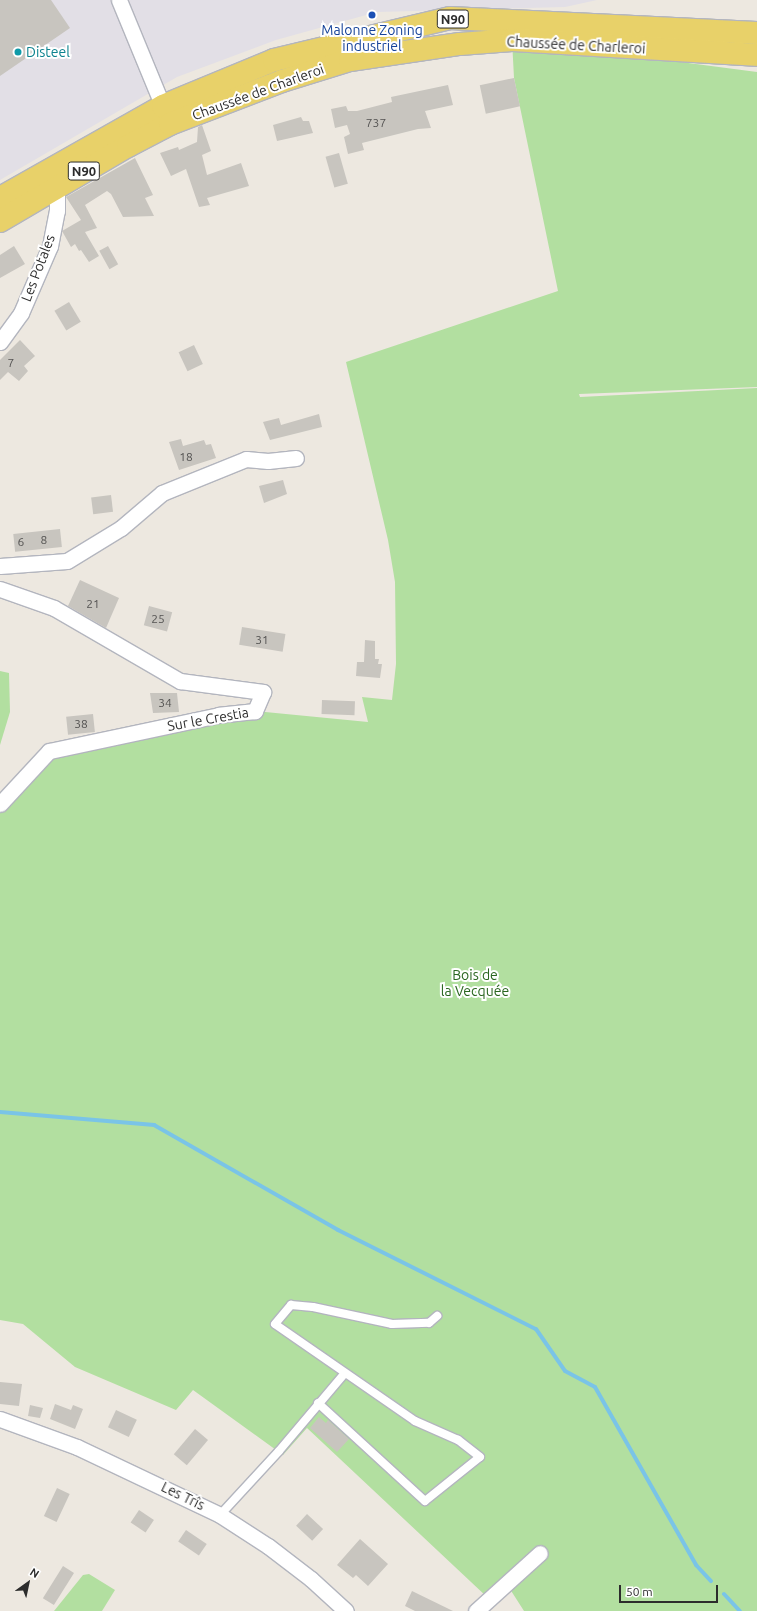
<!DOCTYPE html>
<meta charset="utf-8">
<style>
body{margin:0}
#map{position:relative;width:757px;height:1611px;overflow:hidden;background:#ede8e0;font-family:Ubuntu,sans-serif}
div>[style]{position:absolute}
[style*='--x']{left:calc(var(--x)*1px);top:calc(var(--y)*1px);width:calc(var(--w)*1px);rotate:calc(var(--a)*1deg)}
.industrial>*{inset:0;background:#e2dfe6}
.green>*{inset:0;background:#b2dfa0}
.stream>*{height:4px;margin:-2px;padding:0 2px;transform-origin:2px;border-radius:2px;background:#7ac4e7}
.building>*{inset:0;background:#c8c5bf;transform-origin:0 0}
.roads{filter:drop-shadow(1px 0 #b3b5be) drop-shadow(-1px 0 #b3b5be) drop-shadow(0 1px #b3b5be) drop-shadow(0 -1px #b3b5be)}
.lane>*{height:8px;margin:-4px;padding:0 4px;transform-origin:4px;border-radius:4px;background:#fff}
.street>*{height:15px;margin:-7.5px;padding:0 7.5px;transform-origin:7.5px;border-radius:7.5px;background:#fff}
.primary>*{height:22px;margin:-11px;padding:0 11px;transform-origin:11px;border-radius:11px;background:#e8d169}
.dots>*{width:11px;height:11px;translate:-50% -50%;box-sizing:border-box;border:2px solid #fff;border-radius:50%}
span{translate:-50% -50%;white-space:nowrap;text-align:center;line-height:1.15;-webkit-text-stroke:4px #fff;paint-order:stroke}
.number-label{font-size:12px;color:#535251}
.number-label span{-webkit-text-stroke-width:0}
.shield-label span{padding:1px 3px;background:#fff;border:1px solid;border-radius:3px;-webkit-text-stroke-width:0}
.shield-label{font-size:13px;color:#2c2c2c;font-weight:700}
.transit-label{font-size:14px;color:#164399}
.street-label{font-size:14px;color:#2c2c2c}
.culture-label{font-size:14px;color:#0d838f}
.left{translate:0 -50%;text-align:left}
.park-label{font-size:14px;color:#2a6620}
.north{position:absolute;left:8px;top:1563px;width:40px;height:40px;-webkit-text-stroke:3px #fff;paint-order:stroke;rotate:33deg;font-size:11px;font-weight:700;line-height:16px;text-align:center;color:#2c2c2c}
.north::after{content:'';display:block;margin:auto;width:14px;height:18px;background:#2c2c2c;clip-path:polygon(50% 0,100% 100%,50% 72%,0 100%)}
.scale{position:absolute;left:619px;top:1585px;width:99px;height:18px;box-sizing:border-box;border:2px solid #2c2c2c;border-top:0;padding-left:5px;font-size:12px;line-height:14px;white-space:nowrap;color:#2c2c2c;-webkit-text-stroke:3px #fff;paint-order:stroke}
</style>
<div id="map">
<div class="industrial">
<div style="clip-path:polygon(0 0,597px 0,565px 7px,377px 12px,276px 40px,177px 77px,0 180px)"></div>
</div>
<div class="green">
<div style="clip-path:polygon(512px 40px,757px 72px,757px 387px,579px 394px,580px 397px,757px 388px,757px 1611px,524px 1611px,508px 1586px,487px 1597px,307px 1428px,283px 1455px,193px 1390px,176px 1410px,75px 1367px,23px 1324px,0 1320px,0 804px,49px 751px,255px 711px,368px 722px,362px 697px,392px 700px,396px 664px,395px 582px,388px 540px,346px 362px,558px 291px,514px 78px)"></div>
<div style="clip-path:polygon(0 671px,9px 673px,10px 712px,0 745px)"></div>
<div style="clip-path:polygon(89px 1574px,115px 1590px,102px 1611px,54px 1611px,83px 1575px)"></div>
</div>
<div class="stream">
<div style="--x:0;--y:1112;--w:155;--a:4.8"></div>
<div style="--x:154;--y:1125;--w:212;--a:29.7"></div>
<div style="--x:338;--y:1230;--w:221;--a:26.6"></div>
<div style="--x:536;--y:1329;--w:51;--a:55.4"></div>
<div style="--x:565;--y:1371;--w:34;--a:28"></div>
<div style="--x:595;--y:1387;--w:205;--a:60.4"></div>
<div style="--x:696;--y:1565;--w:22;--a:47"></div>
<div style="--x:724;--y:1594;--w:23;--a:47"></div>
</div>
<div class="building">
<div style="clip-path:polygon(0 0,51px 0,70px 28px,0 76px)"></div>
<div style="left:514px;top:78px;width:29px;height:35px;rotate:78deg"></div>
<div style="clip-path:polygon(448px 85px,453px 105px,425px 111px,431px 128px,418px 129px,362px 143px,364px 150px,348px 154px,344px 137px,350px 134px,347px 125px,335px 128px,331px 109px,346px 106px,348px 111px,357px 111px,392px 102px,391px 97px)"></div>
<div style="clip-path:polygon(301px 117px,303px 121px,309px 121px,313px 133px,277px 141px,273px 125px)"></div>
<div style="clip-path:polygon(202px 125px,211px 151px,202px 155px,207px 175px,241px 163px,249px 186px,207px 198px,210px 205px,199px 207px,186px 169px,171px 176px,160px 153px,178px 147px,179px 150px,197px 142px,198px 127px)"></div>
<div style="left:339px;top:153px;width:32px;height:14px;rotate:74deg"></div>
<div style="clip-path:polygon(135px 158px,153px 195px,145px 198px,154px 216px,123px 217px,111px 194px,107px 191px,85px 205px,97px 228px,85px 232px,99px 256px,89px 262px,81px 250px,79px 251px,75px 244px,71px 247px,62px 231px,81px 220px,66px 197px)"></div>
<div style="clip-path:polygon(14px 246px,25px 264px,0 278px,0 255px)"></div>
<div style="left:108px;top:246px;width:21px;height:10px;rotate:61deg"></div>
<div style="left:69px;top:302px;width:23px;height:17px;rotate:59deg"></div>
<div style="clip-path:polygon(20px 340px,35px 356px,24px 366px,28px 371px,19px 381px,8px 372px,0 380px,0 360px)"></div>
<div style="left:194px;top:345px;width:21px;height:17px;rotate:65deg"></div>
<div style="clip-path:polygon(319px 414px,322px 427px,270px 440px,263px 422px,279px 418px,281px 425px)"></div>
<div style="clip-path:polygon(181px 439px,183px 446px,204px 440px,206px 445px,211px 444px,216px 458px,179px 470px,169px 442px)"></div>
<div style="clip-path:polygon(283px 480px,287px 494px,264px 503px,259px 486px)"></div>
<div style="left:111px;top:495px;width:17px;height:20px;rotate:83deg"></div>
<div style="left:60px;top:529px;width:18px;height:47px;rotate:84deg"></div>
<div style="clip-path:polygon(80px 580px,119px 598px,106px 628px,68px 606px)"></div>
<div style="left:149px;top:606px;width:24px;height:20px;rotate:15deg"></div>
<div style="left:242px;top:627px;width:44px;height:18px;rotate:9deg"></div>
<div style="clip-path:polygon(365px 640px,375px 641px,375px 659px,379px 659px,378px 664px,382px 664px,380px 678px,356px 676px,357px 662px,364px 662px)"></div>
<div style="clip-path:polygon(150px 693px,177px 693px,179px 712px,153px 713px)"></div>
<div style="left:322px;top:700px;width:33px;height:14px;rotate:2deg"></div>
<div style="left:93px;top:714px;width:18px;height:27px;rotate:84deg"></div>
<div style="clip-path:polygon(0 1382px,22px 1384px,19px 1406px,0 1404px)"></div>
<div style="clip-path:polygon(55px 1404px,71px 1410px,73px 1405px,83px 1409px,75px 1429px,50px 1419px)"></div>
<div style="clip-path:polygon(30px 1405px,43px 1408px,40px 1418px,28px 1416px)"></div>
<div style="left:116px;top:1410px;width:23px;height:19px;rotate:25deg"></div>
<div style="clip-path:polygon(319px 1417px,326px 1423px,328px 1420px,349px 1439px,337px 1452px,310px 1428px)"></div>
<div style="left:195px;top:1429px;width:17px;height:33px;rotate:40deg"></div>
<div style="left:57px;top:1488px;width:14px;height:31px;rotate:25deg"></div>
<div style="left:139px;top:1510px;width:18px;height:15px;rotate:34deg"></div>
<div style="left:307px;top:1514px;width:22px;height:16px;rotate:43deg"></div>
<div style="left:186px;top:1530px;width:25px;height:14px;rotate:34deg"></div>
<div style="clip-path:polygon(360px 1539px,388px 1564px,368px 1586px,356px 1575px,353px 1578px,337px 1565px)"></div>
<div style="left:63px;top:1566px;width:13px;height:38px;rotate:32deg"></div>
<div style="clip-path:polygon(412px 1591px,453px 1611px,415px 1611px,405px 1606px)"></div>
</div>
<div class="roads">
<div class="lane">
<div style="--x:318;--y:1403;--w:145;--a:42.5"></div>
<div style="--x:425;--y:1501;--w:70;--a:-38.7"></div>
<div style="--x:480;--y:1457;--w:28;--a:-142"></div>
<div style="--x:458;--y:1440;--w:47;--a:-156.2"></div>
<div style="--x:415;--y:1421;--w:170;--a:-145.3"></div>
<div style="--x:275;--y:1324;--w:25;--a:-50"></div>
<div style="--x:291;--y:1305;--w:22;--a:5"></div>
<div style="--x:313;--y:1307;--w:81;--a:12.1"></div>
<div style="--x:392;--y:1324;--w:37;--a:-2"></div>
<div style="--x:429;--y:1323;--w:11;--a:-41"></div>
<div style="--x:220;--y:1515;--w:87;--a:-47.3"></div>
<div style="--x:279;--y:1451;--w:102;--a:-49.8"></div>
</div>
<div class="street">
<div style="--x:119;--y:0;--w:123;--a:67.6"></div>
<div style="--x:0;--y:342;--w:36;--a:-54"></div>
<div style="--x:21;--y:313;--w:73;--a:-66.6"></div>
<div style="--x:50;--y:246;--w:36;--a:-79"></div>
<div style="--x:57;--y:211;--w:24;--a:-90"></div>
<div style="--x:0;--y:566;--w:67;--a:-4.3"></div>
<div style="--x:67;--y:561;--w:63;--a:-31.4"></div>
<div style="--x:121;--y:528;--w:54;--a:-40.5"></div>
<div style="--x:162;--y:493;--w:91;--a:-22"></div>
<div style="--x:246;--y:459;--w:22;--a:5"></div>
<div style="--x:268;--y:461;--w:28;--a:-6"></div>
<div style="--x:0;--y:589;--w:57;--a:19.4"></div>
<div style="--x:54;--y:608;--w:146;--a:30.1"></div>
<div style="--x:180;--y:681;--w:84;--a:7.5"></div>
<div style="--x:263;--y:692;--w:21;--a:113"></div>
<div style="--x:255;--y:711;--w:36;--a:174"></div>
<div style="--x:219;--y:715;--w:174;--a:168"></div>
<div style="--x:49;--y:751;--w:72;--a:132.8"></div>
<div style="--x:0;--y:1419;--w:82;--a:20"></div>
<div style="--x:77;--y:1447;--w:158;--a:25.4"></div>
<div style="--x:220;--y:1515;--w:57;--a:32.9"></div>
<div style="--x:268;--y:1546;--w:54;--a:37.5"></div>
<div style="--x:311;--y:1579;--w:47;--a:42.4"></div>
<div style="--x:476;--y:1611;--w:86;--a:-42.2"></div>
</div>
<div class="primary">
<div style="--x:0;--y:198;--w:187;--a:-29.4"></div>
<div style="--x:163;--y:106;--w:120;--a:-22.5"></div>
<div style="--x:274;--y:60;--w:181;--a:-13.4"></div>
<div style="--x:450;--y:18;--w:307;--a:2.8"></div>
<div style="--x:0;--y:221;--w:148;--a:-30.4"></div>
<div style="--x:128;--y:146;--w:47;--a:-27.6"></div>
<div style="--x:170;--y:124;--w:120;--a:-21"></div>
<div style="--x:282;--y:81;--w:71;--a:-17.2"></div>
<div style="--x:350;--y:60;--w:111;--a:-8.3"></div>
<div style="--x:460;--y:44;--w:52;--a:-4.4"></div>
<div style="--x:512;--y:40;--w:245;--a:3.5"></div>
</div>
</div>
<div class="dots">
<div style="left:372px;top:15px;background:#1a4fb4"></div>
<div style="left:18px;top:52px;background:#0f9aa8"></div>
</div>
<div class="number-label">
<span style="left:376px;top:123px">737</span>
<span style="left:11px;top:363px">7</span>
<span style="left:186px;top:457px">18</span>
<span style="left:44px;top:540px">8</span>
<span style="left:21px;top:542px">6</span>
<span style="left:93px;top:604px">21</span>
<span style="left:158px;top:619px">25</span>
<span style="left:262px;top:640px">31</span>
<span style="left:165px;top:703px">34</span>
<span style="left:81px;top:724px">38</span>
</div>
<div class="shield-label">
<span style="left:453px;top:19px">N90</span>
<span style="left:84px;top:171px">N90</span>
</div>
<div class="transit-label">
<span style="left:372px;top:38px">Malonne Zoning<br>industriel</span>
</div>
<div class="street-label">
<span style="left:576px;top:45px;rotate:3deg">Chaussée de Charleroi</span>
<span style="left:258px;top:92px;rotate:-20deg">Chaussée de Charleroi</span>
<span style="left:38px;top:268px;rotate:-69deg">Les Potales</span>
<span style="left:208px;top:719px;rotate:-10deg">Sur le Crestia</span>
<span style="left:183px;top:1496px;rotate:26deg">Les Trîs</span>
</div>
<div class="culture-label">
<span class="left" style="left:26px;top:52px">Disteel</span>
</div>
<div class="park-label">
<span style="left:475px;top:983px">Bois de<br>la Vecquée</span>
</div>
<div class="north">N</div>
<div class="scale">50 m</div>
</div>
